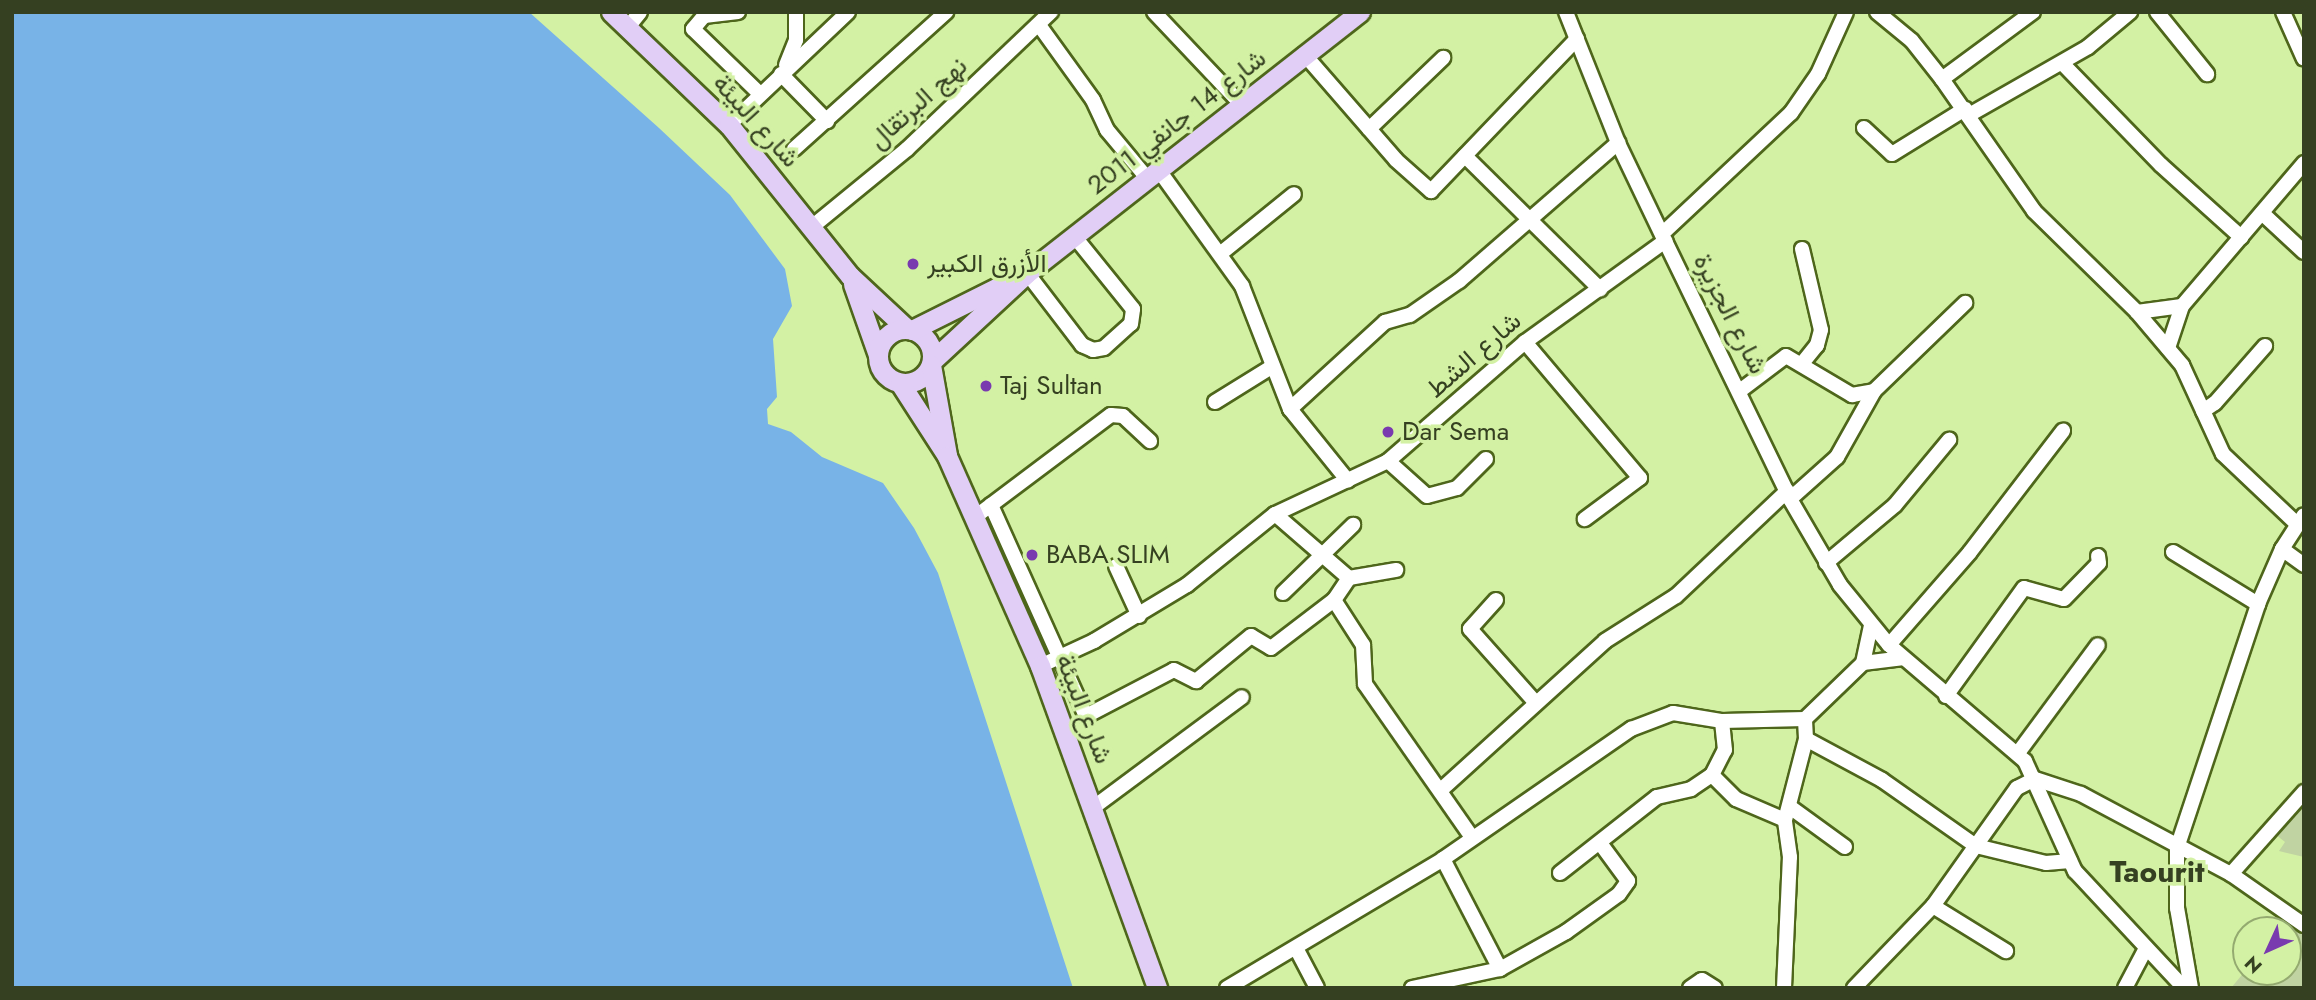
<!DOCTYPE html>
<meta charset="utf-8">
<style>
body{margin:0}
#map{position:relative;width:2316px;height:1000px;overflow:hidden;background:#d3f1a4;font-family:Jost,Vazirmatn,sans-serif}
div>[style]{position:absolute}
[style*='--x']{left:calc(var(--x)*1px);top:calc(var(--y)*1px);width:calc(var(--w)*1px);rotate:calc(var(--a)*1deg)}
.green>*{inset:0;background:#c0d3a2}
.water>*{inset:0;background:#78b3e7}
.roads{filter:drop-shadow(2px 0 #4e661b) drop-shadow(-2px 0 #4e661b) drop-shadow(0 2px #4e661b) drop-shadow(0 -2px #4e661b)}
.minor>*{height:14px;margin:-7px;padding:0 7px;transform-origin:7px;border-radius:7px;background:#fff}
.major>*{height:19px;margin:-9.5px;padding:0 9.5px;transform-origin:9.5px;border-radius:9.5px;background:#e1cef6}
.major>.ring{margin:-9.5px;padding:0;box-sizing:content-box;background:none;border:19px solid #e1cef6;border-radius:50%}
.dots>*{width:19px;height:19px;translate:-50% -50%;box-sizing:border-box;border:4px solid #d3f1a4;border-radius:50%}
span{translate:-50% -50%;white-space:nowrap;text-align:center;line-height:1.15;-webkit-text-stroke:7px #d3f1a4;paint-order:stroke}
.street-label{font-size:26px;color:#354021}
.poi-label{font-size:26px;color:#354021}
.left{translate:0 -50%;text-align:left}
.quarter-label{font-size:30px;color:#354021;font-weight:700}
.frame{position:absolute;inset:0;border:14px solid #354021;pointer-events:none}
.north{position:absolute;left:2232px;top:916px;width:70px;height:70px;box-sizing:border-box;background:#d3f1a4;border:2px solid #94aa70;border-radius:50%;rotate:225deg;font-size:19px;font-weight:700;line-height:28px;text-align:center;color:#354021}
.north::after{content:'';display:block;margin:auto;width:24px;height:32px;background:#793aaf;clip-path:polygon(50% 0,100% 100%,50% 72%,0 100%)}
</style>
<div id="map">
<div class="green">
<div style="clip-path:polygon(2304px 801px,2304px 857px,2279px 851px,2285px 842px,2275px 834px)"></div>
<div style="clip-path:polygon(2286px 922px,2304px 934px,2304px 988px,2231px 988px,2246px 970px,2288px 972px,2288px 930px,2280px 930px)"></div>
</div>
<div class="water">
<div style="clip-path:polygon(12px 12px,529px 12px,659px 128px,730px 195px,785px 269px,792px 306px,773px 339px,777px 397px,767px 409px,768px 424px,791px 432px,822px 457px,883px 483px,914px 528px,938px 573px,1073px 988px,12px 988px)"></div>
</div>
<div class="roads">
<div class="minor">
<div style="--x:738;--y:12;--w:34;--a:173"></div>
<div style="--x:704;--y:16;--w:17;--a:130"></div>
<div style="--x:693;--y:29;--w:93;--a:44.1"></div>
<div style="--x:1154;--y:12;--w:127;--a:46.6"></div>
<div style="--x:1566;--y:12;--w:141;--a:68.3"></div>
<div style="--x:1618;--y:143;--w:109;--a:64.4"></div>
<div style="--x:1665;--y:241;--w:287;--a:64.1"></div>
<div style="--x:1790;--y:499;--w:99;--a:59.8"></div>
<div style="--x:1840;--y:585;--w:77;--a:50.8"></div>
<div style="--x:1889;--y:645;--w:179;--a:40.5"></div>
<div style="--x:2025;--y:761;--w:121;--a:65.6"></div>
<div style="--x:2075;--y:871;--w:160;--a:47"></div>
<div style="--x:1877;--y:12;--w:45;--a:39.6"></div>
<div style="--x:1912;--y:41;--w:48;--a:51.7"></div>
<div style="--x:1942;--y:79;--w:161;--a:55.1"></div>
<div style="--x:2034;--y:211;--w:144;--a:44.4"></div>
<div style="--x:2137;--y:312;--w:70;--a:49.7"></div>
<div style="--x:2182;--y:365;--w:98;--a:65.3"></div>
<div style="--x:2223;--y:454;--w:102;--a:43.4"></div>
<div style="--x:2157;--y:12;--w:80;--a:51.1"></div>
<div style="--x:2283;--y:12;--w:51;--a:65.9"></div>
<div style="--x:1039;--y:25;--w:92;--a:54.2"></div>
<div style="--x:1093;--y:100;--w:33;--a:65"></div>
<div style="--x:1107;--y:130;--w:62;--a:50.2"></div>
<div style="--x:628;--y:27;--w:19;--a:-51"></div>
<div style="--x:1304;--y:54;--w:140;--a:49"></div>
<div style="--x:1396;--y:160;--w:47;--a:41.5"></div>
<div style="--x:1431;--y:191;--w:211;--a:-46.2"></div>
<div style="--x:2062;--y:63;--w:142;--a:45.9"></div>
<div style="--x:2161;--y:165;--w:108;--a:42"></div>
<div style="--x:786;--y:65;--w:27;--a:-68"></div>
<div style="--x:796;--y:40;--w:28;--a:-90"></div>
<div style="--x:781;--y:74;--w:66;--a:45.6"></div>
<div style="--x:1942;--y:79;--w:113;--a:-36.4"></div>
<div style="--x:1969;--y:115;--w:137;--a:-29.7"></div>
<div style="--x:2088;--y:47;--w:55;--a:-39.8"></div>
<div style="--x:729;--y:125;--w:164;--a:-43.5"></div>
<div style="--x:1864;--y:128;--w:38;--a:43"></div>
<div style="--x:1892;--y:154;--w:86;--a:-31.7"></div>
<div style="--x:1369;--y:129;--w:103;--a:-43.8"></div>
<div style="--x:794;--y:149;--w:205;--a:-42"></div>
<div style="--x:1465;--y:156;--w:190;--a:44.6"></div>
<div style="--x:1158;--y:169;--w:144;--a:54.3"></div>
<div style="--x:1242;--y:286;--w:132;--a:68.7"></div>
<div style="--x:1290;--y:409;--w:92;--a:51.1"></div>
<div style="--x:2262;--y:213;--w:57;--a:42.9"></div>
<div style="--x:813;--y:226;--w:122;--a:-39.3"></div>
<div style="--x:907;--y:149;--w:199;--a:-43.6"></div>
<div style="--x:1662;--y:234;--w:177;--a:-43.2"></div>
<div style="--x:1791;--y:113;--w:47;--a:-55.3"></div>
<div style="--x:1818;--y:74;--w:68;--a:-65.7"></div>
<div style="--x:1802;--y:249;--w:83;--a:76.8"></div>
<div style="--x:1821;--y:330;--w:16;--a:105"></div>
<div style="--x:1817;--y:345;--w:22;--a:129"></div>
<div style="--x:1220;--y:254;--w:95;--a:-39"></div>
<div style="--x:1027;--y:273;--w:91;--a:52.6"></div>
<div style="--x:1082;--y:345;--w:12;--a:24"></div>
<div style="--x:1093;--y:350;--w:11;--a:-10"></div>
<div style="--x:1104;--y:348;--w:36;--a:-42"></div>
<div style="--x:1131;--y:324;--w:15;--a:-82"></div>
<div style="--x:1133;--y:309;--w:92;--a:-128.9"></div>
<div style="--x:2137;--y:312;--w:45;--a:-7.6"></div>
<div style="--x:1525;--y:342;--w:178;--a:49.8"></div>
<div style="--x:1640;--y:478;--w:69;--a:143.3"></div>
<div style="--x:2168;--y:348;--w:44;--a:-71.6"></div>
<div style="--x:2182;--y:306;--w:188;--a:-49.5"></div>
<div style="--x:1741;--y:390;--w:56;--a:-37.1"></div>
<div style="--x:1786;--y:356;--w:77;--a:30.6"></div>
<div style="--x:1852;--y:395;--w:22;--a:-10"></div>
<div style="--x:1874;--y:391;--w:127;--a:-44"></div>
<div style="--x:1215;--y:402;--w:68;--a:-31.8"></div>
<div style="--x:1290;--y:409;--w:129;--a:-42.5"></div>
<div style="--x:1385;--y:322;--w:26;--a:-16"></div>
<div style="--x:1410;--y:315;--w:60;--a:-34.8"></div>
<div style="--x:1459;--y:281;--w:211;--a:-41"></div>
<div style="--x:2203;--y:411;--w:14;--a:-34"></div>
<div style="--x:2215;--y:403;--w:76;--a:-48.7"></div>
<div style="--x:1388;--y:461;--w:52;--a:41.9"></div>
<div style="--x:1427;--y:496;--w:31;--a:-15"></div>
<div style="--x:1457;--y:488;--w:41;--a:-45"></div>
<div style="--x:1790;--y:499;--w:63;--a:-41.8"></div>
<div style="--x:1837;--y:457;--w:76;--a:-60.7"></div>
<div style="--x:991;--y:505;--w:231;--a:65.8"></div>
<div style="--x:1086;--y:716;--w:99;--a:-27.6"></div>
<div style="--x:1174;--y:670;--w:25;--a:27"></div>
<div style="--x:1196;--y:681;--w:71;--a:-39.3"></div>
<div style="--x:1251;--y:636;--w:23;--a:31"></div>
<div style="--x:1271;--y:648;--w:79;--a:-37.3"></div>
<div style="--x:1275;--y:514;--w:98;--a:40.9"></div>
<div style="--x:1349;--y:578;--w:27;--a:124"></div>
<div style="--x:1334;--y:600;--w:54;--a:57.2"></div>
<div style="--x:1363;--y:645;--w:39;--a:87"></div>
<div style="--x:1365;--y:684;--w:185;--a:55.1"></div>
<div style="--x:975;--y:517;--w:170;--a:-36.9"></div>
<div style="--x:1111;--y:415;--w:12;--a:5"></div>
<div style="--x:1123;--y:416;--w:37;--a:43"></div>
<div style="--x:2282;--y:549;--w:27;--a:36"></div>
<div style="--x:2173;--y:552;--w:100;--a:31.5"></div>
<div style="--x:1826;--y:563;--w:90;--a:-40"></div>
<div style="--x:1895;--y:505;--w:85;--a:-50.3"></div>
<div style="--x:1116;--y:566;--w:55;--a:65.3"></div>
<div style="--x:1349;--y:578;--w:48;--a:-9.7"></div>
<div style="--x:1283;--y:593;--w:98;--a:-44.2"></div>
<div style="--x:1496;--y:600;--w:39;--a:132"></div>
<div style="--x:1470;--y:629;--w:99;--a:48.3"></div>
<div style="--x:1889;--y:645;--w:123;--a:-48.9"></div>
<div style="--x:1970;--y:552;--w:153;--a:-52.5"></div>
<div style="--x:1863;--y:663;--w:38;--a:-78"></div>
<div style="--x:1040;--y:666;--w:60;--a:-24.8"></div>
<div style="--x:1094;--y:641;--w:109;--a:-31.1"></div>
<div style="--x:1187;--y:585;--w:113;--a:-38.9"></div>
<div style="--x:1275;--y:514;--w:125;--a:-25.1"></div>
<div style="--x:1388;--y:461;--w:181;--a:-41"></div>
<div style="--x:1525;--y:342;--w:173;--a:-35.8"></div>
<div style="--x:1946;--y:696;--w:133;--a:-54.2"></div>
<div style="--x:2024;--y:588;--w:41;--a:15.4"></div>
<div style="--x:2064;--y:599;--w:50;--a:-45.8"></div>
<div style="--x:2099;--y:563;--w:7;--a:-98"></div>
<div style="--x:1806;--y:739;--w:86;--a:28.3"></div>
<div style="--x:1882;--y:780;--w:115;--a:35.1"></div>
<div style="--x:1976;--y:846;--w:72;--a:13.7"></div>
<div style="--x:2046;--y:863;--w:24;--a:-5"></div>
<div style="--x:2018;--y:753;--w:134;--a:-53.5"></div>
<div style="--x:1712;--y:775;--w:34;--a:45"></div>
<div style="--x:1736;--y:799;--w:53;--a:23.2"></div>
<div style="--x:1442;--y:789;--w:220;--a:-42.2"></div>
<div style="--x:1605;--y:641;--w:84;--a:-32.4"></div>
<div style="--x:1676;--y:596;--w:153;--a:-43.4"></div>
<div style="--x:1094;--y:807;--w:184;--a:-36.6"></div>
<div style="--x:1790;--y:807;--w:68;--a:36"></div>
<div style="--x:1443;--y:859;--w:124;--a:62.6"></div>
<div style="--x:1560;--y:873;--w:123;--a:-38.1"></div>
<div style="--x:1657;--y:797;--w:35;--a:-13"></div>
<div style="--x:1691;--y:789;--w:25;--a:-34"></div>
<div style="--x:1712;--y:775;--w:28;--a:-63"></div>
<div style="--x:1725;--y:750;--w:29;--a:-96"></div>
<div style="--x:2231;--y:874;--w:110;--a:-48.3"></div>
<div style="--x:1933;--y:906;--w:86;--a:31.7"></div>
<div style="--x:1296;--y:948;--w:45;--a:62.3"></div>
<div style="--x:1227;--y:988;--w:252;--a:-30.8"></div>
<div style="--x:1443;--y:859;--w:229;--a:-34.7"></div>
<div style="--x:1631;--y:729;--w:45;--a:-20.9"></div>
<div style="--x:1673;--y:713;--w:50;--a:9.3"></div>
<div style="--x:1722;--y:721;--w:83;--a:-1.4"></div>
<div style="--x:1805;--y:719;--w:81;--a:-44"></div>
<div style="--x:1863;--y:663;--w:39;--a:-7"></div>
<div style="--x:1412;--y:988;--w:90;--a:-12.2"></div>
<div style="--x:1500;--y:969;--w:76;--a:-29.3"></div>
<div style="--x:1566;--y:932;--w:65;--a:-35.6"></div>
<div style="--x:1619;--y:894;--w:16;--a:-55"></div>
<div style="--x:1628;--y:881;--w:47;--a:-126.4"></div>
<div style="--x:1690;--y:988;--w:14;--a:-34"></div>
<div style="--x:1702;--y:980;--w:15;--a:32"></div>
<div style="--x:1784;--y:988;--w:131;--a:-87.4"></div>
<div style="--x:1790;--y:857;--w:37;--a:-98"></div>
<div style="--x:1785;--y:820;--w:84;--a:-75.5"></div>
<div style="--x:1806;--y:739;--w:20;--a:-93"></div>
<div style="--x:1854;--y:988;--w:114;--a:-46.1"></div>
<div style="--x:1933;--y:906;--w:145;--a:-54.6"></div>
<div style="--x:2017;--y:788;--w:20;--a:-27"></div>
<div style="--x:2035;--y:779;--w:48;--a:18.1"></div>
<div style="--x:2081;--y:794;--w:170;--a:28.1"></div>
<div style="--x:2231;--y:874;--w:89;--a:34.9"></div>
<div style="--x:2125;--y:988;--w:43;--a:-62.2"></div>
<div style="--x:2191;--y:988;--w:81;--a:-99.9"></div>
<div style="--x:2177;--y:908;--w:60;--a:-90"></div>
<div style="--x:2177;--y:848;--w:257;--a:-71.6"></div>
<div style="--x:2258;--y:604;--w:60;--a:-66.4"></div>
<div style="--x:2282;--y:549;--w:40;--a:-57.1"></div>
</div>
<div class="major">
<div style="--x:611;--y:12;--w:163;--a:43.8"></div>
<div style="--x:729;--y:125;--w:193;--a:51.3"></div>
<div style="--x:850;--y:276;--w:78;--a:42.9"></div>
<div style="--x:853;--y:284;--w:75;--a:70.6"></div>
<div class="ring" style="left:878px;top:329px;width:35px;height:35px"></div>
<div style="--x:912;--y:330;--w:103;--a:-26.6"></div>
<div style="--x:932;--y:361;--w:129;--a:-42.8"></div>
<div style="--x:1027;--y:273;--w:423;--a:-38.1"></div>
<div style="--x:931;--y:365;--w:91;--a:79.9"></div>
<div style="--x:900;--y:383;--w:87;--a:57.2"></div>
<div style="--x:947;--y:456;--w:230;--a:66.1"></div>
<div style="--x:1040;--y:666;--w:343;--a:70"></div>
</div>
</div>
<div class="dots">
<div style="left:913px;top:264px;background:#793aaf"></div>
<div style="left:986px;top:386px;background:#793aaf"></div>
<div style="left:1388px;top:432px;background:#793aaf"></div>
<div style="left:1032px;top:555px;background:#793aaf"></div>
</div>
<div class="street-label">
<span style="left:918px;top:103px;rotate:-42deg">نهج البرتقال</span>
<span style="left:756px;top:121px;rotate:48deg">شارع البيئة</span>
<span style="left:1177px;top:122px;rotate:-38deg">شارع 14 جانفي 2011</span>
<span style="left:1730px;top:314px;rotate:63deg">شارع الجزيرة</span>
<span style="left:1474px;top:355px;rotate:-41deg">شارع الشط</span>
<span style="left:1084px;top:709px;rotate:69deg">شارع البيئة</span>
</div>
<div class="poi-label">
<span class="left" style="left:927px;top:264px">الأزرق الكبير</span>
<span class="left" style="left:1000px;top:386px">Taj Sultan</span>
<span class="left" style="left:1402px;top:432px">Dar Sema</span>
<span class="left" style="left:1046px;top:555px">BABA SLIM</span>
</div>
<div class="quarter-label">
<span style="left:2157px;top:872px">Taourit</span>
</div>
<div class="frame"></div>
<div class="north">N</div>
</div>
